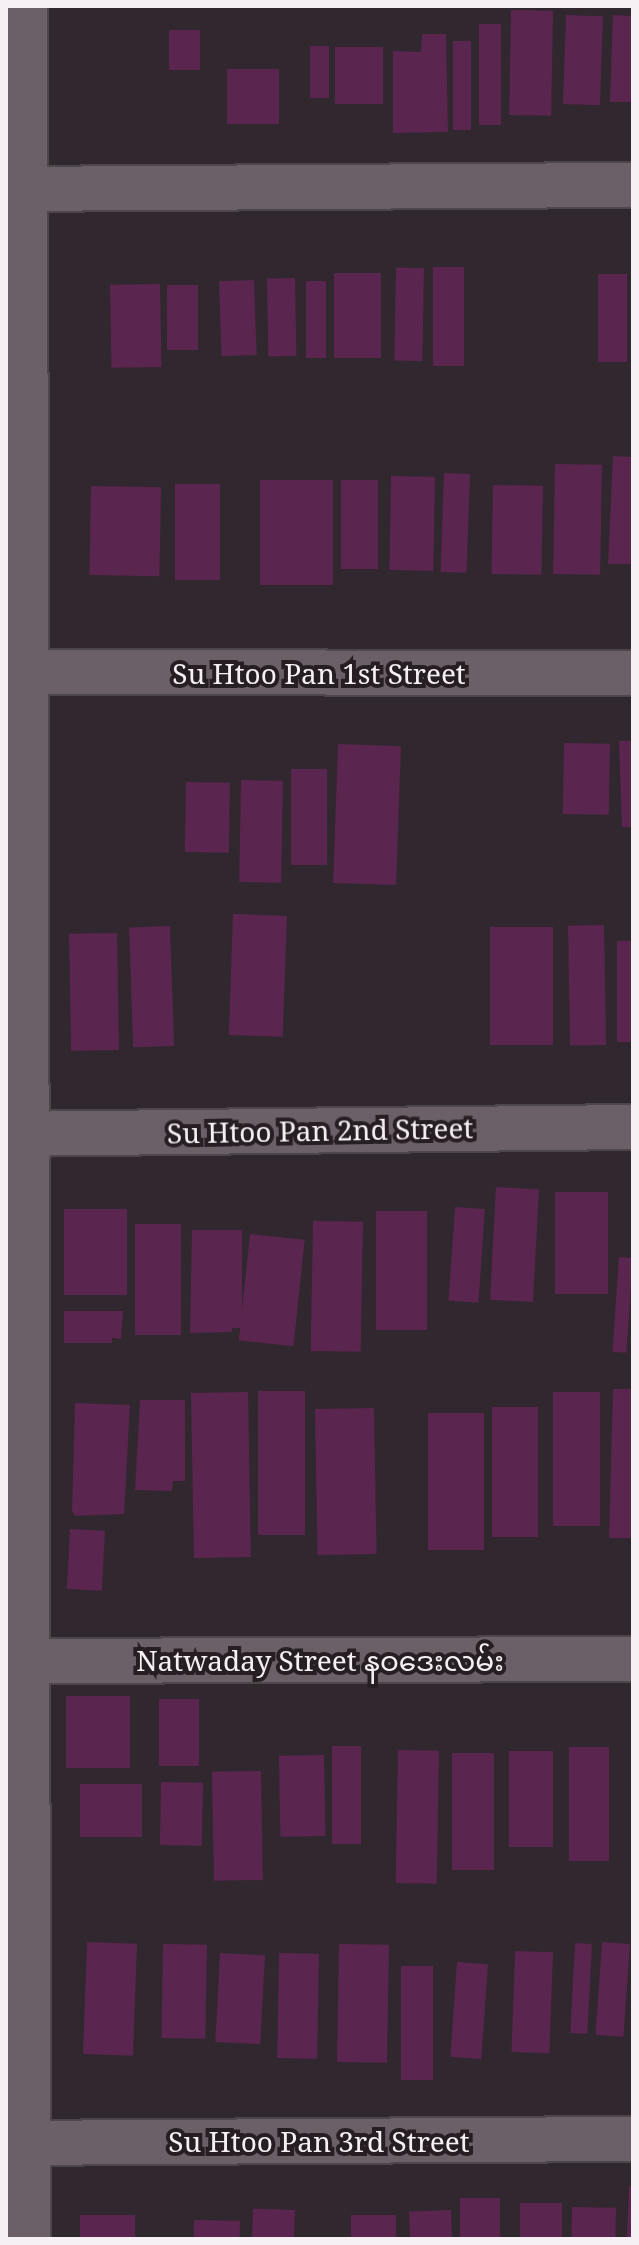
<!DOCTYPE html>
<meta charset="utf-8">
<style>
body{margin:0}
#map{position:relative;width:639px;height:2245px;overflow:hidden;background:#31272e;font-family:"Noto Serif","Noto Sans Myanmar",serif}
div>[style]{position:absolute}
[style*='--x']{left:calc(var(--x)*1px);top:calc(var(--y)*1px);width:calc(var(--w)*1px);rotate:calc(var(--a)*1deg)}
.building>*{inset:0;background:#5a2650;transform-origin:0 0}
.roads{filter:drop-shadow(2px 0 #4d464b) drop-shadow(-2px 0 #4d464b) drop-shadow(0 2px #4d464b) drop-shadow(0 -2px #4d464b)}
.minor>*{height:44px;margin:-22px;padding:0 22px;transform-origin:22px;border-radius:22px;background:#6b6068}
span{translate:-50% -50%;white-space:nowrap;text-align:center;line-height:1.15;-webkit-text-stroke:8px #271e24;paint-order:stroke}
.street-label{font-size:28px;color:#f6f0f4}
.frame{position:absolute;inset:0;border:8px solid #f6f0f4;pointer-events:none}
</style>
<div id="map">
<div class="building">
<div style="left:511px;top:10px;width:42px;height:105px;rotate:1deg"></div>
<div style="left:566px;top:15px;width:37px;height:89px;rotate:2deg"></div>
<div style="clip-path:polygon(613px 15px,633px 16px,633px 102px,610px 102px)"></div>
<div style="left:479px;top:24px;width:22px;height:101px"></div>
<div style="left:169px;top:30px;width:31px;height:40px"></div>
<div style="clip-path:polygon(422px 34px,446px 34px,448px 132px,393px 133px,393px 51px,421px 52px)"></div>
<div style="left:453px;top:41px;width:18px;height:89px"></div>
<div style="left:310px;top:46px;width:19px;height:52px"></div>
<div style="left:383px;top:47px;width:57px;height:48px;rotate:90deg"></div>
<div style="left:279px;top:69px;width:55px;height:52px;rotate:90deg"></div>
<div style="left:433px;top:267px;width:31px;height:99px"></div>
<div style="left:424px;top:268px;width:93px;height:28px;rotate:91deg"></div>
<div style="left:334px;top:273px;width:47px;height:85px"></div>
<div style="left:598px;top:274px;width:29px;height:88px"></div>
<div style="left:295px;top:278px;width:78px;height:28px;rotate:89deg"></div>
<div style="left:254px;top:280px;width:75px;height:35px;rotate:88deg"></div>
<div style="left:306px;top:281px;width:20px;height:77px"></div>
<div style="left:160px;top:284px;width:83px;height:50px;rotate:89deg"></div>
<div style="left:198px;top:285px;width:65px;height:31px;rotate:90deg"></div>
<div style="clip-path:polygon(613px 456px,633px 457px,633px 564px,608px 564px)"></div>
<div style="left:555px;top:464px;width:47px;height:110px;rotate:1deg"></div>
<div style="left:444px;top:473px;width:26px;height:99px;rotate:2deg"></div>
<div style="left:391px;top:476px;width:44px;height:94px;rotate:1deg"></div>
<div style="left:260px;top:480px;width:73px;height:105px"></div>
<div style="left:378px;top:480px;width:89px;height:37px;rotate:90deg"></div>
<div style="left:175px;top:484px;width:45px;height:96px"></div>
<div style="left:493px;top:485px;width:50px;height:89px;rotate:1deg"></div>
<div style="left:91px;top:486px;width:70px;height:89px;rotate:1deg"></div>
<div style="clip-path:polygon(619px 741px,633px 741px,633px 827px,622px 827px)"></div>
<div style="left:564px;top:743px;width:46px;height:71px;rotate:1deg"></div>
<div style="left:338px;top:744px;width:63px;height:139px;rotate:2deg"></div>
<div style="left:291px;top:769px;width:36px;height:96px"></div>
<div style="left:241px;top:780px;width:42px;height:102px;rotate:1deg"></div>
<div style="left:186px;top:782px;width:44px;height:70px;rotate:1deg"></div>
<div style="left:233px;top:914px;width:54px;height:121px;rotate:2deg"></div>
<div style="left:604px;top:925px;width:120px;height:36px;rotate:89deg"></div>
<div style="left:170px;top:926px;width:120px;height:41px;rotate:88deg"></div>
<div style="left:553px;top:927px;width:118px;height:63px;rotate:90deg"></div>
<div style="left:117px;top:933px;width:117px;height:48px;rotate:89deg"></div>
<div style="left:617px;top:941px;width:16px;height:101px"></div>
<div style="left:496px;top:1187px;width:43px;height:113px;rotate:3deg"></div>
<div style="left:555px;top:1192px;width:53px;height:102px"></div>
<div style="left:455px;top:1207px;width:30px;height:94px;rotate:4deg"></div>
<div style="left:64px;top:1209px;width:63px;height:86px"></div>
<div style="left:376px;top:1211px;width:51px;height:119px"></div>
<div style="left:313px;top:1221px;width:50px;height:130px;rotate:1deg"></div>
<div style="left:181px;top:1224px;width:111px;height:46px;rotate:90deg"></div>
<div style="clip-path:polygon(192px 1230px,242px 1230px,242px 1328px,232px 1328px,232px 1332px,190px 1333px)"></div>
<div style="left:250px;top:1234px;width:55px;height:107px;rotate:6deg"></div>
<div style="left:619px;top:1257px;width:14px;height:95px;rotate:4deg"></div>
<div style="clip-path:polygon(64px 1311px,123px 1311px,121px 1339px,112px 1338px,112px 1343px,64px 1343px)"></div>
<div style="clip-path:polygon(613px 1389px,633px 1389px,633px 1538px,609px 1538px)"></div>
<div style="left:258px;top:1391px;width:47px;height:144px"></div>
<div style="left:248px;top:1392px;width:165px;height:57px;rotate:89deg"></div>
<div style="left:553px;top:1392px;width:47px;height:134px"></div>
<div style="clip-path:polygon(140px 1400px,185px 1400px,185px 1481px,173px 1481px,172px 1491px,135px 1490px)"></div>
<div style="clip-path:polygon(75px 1403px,130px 1405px,124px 1514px,75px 1516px,72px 1511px)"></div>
<div style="left:492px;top:1407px;width:46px;height:130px"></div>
<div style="left:374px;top:1408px;width:146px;height:59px;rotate:89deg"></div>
<div style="left:428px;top:1413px;width:56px;height:137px"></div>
<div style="left:70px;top:1529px;width:35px;height:60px;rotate:3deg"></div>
<div style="left:66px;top:1696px;width:64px;height:72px"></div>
<div style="left:159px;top:1699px;width:40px;height:67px"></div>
<div style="left:332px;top:1746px;width:29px;height:98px"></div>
<div style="left:569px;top:1747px;width:40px;height:114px"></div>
<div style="left:398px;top:1750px;width:41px;height:133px;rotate:1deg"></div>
<div style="left:509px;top:1751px;width:44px;height:96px"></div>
<div style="left:452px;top:1753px;width:42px;height:117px"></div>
<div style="left:324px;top:1755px;width:81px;height:45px;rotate:89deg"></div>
<div style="left:261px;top:1771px;width:109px;height:49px;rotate:89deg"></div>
<div style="left:161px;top:1782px;width:42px;height:63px;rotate:1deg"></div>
<div style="left:142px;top:1784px;width:53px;height:62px;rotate:90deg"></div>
<div style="left:87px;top:1942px;width:50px;height:112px;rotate:2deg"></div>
<div style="left:602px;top:1942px;width:28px;height:93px;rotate:4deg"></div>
<div style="left:575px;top:1943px;width:17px;height:90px;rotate:3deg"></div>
<div style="left:163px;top:1944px;width:44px;height:94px;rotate:1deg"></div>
<div style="left:339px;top:1944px;width:50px;height:118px;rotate:1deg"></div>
<div style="left:515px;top:1951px;width:38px;height:101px;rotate:2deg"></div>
<div style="left:220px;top:1953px;width:45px;height:89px;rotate:3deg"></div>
<div style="left:279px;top:1953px;width:40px;height:105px;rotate:1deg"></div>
<div style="left:457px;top:1962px;width:31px;height:95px;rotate:4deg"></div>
<div style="left:401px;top:1966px;width:32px;height:114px"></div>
<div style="clip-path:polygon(629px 2186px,633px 2186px,633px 2239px,627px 2239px)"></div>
<div style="left:460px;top:2198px;width:40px;height:41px"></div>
<div style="left:520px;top:2203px;width:42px;height:36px"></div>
<div style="left:572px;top:2207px;width:44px;height:32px;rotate:1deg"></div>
<div style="left:295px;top:2210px;width:29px;height:42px;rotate:92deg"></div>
<div style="left:451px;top:2210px;width:29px;height:42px;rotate:88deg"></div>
<div style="left:135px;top:2215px;width:24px;height:55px;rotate:90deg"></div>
<div style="left:351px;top:2215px;width:45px;height:24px"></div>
<div style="left:194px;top:2220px;width:46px;height:19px;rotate:1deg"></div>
</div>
<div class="roads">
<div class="minor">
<div style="--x:25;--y:6;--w:2233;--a:89.92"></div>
<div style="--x:6;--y:189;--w:627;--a:-0.37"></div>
<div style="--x:6;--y:672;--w:627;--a:0.09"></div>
<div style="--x:6;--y:1134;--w:627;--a:-0.64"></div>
<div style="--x:6;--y:1661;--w:627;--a:-0.18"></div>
<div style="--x:6;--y:2143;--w:627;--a:-0.37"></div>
</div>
</div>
<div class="street-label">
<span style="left:319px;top:673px">Su Htoo Pan 1st Street</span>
<span style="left:320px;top:1130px;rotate:-1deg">Su Htoo Pan 2nd Street</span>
<span style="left:320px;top:1660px">Natwaday Street နဝဒေးလမ်း</span>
<span style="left:319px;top:2141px">Su Htoo Pan 3rd Street</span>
</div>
<div class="frame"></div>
</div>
